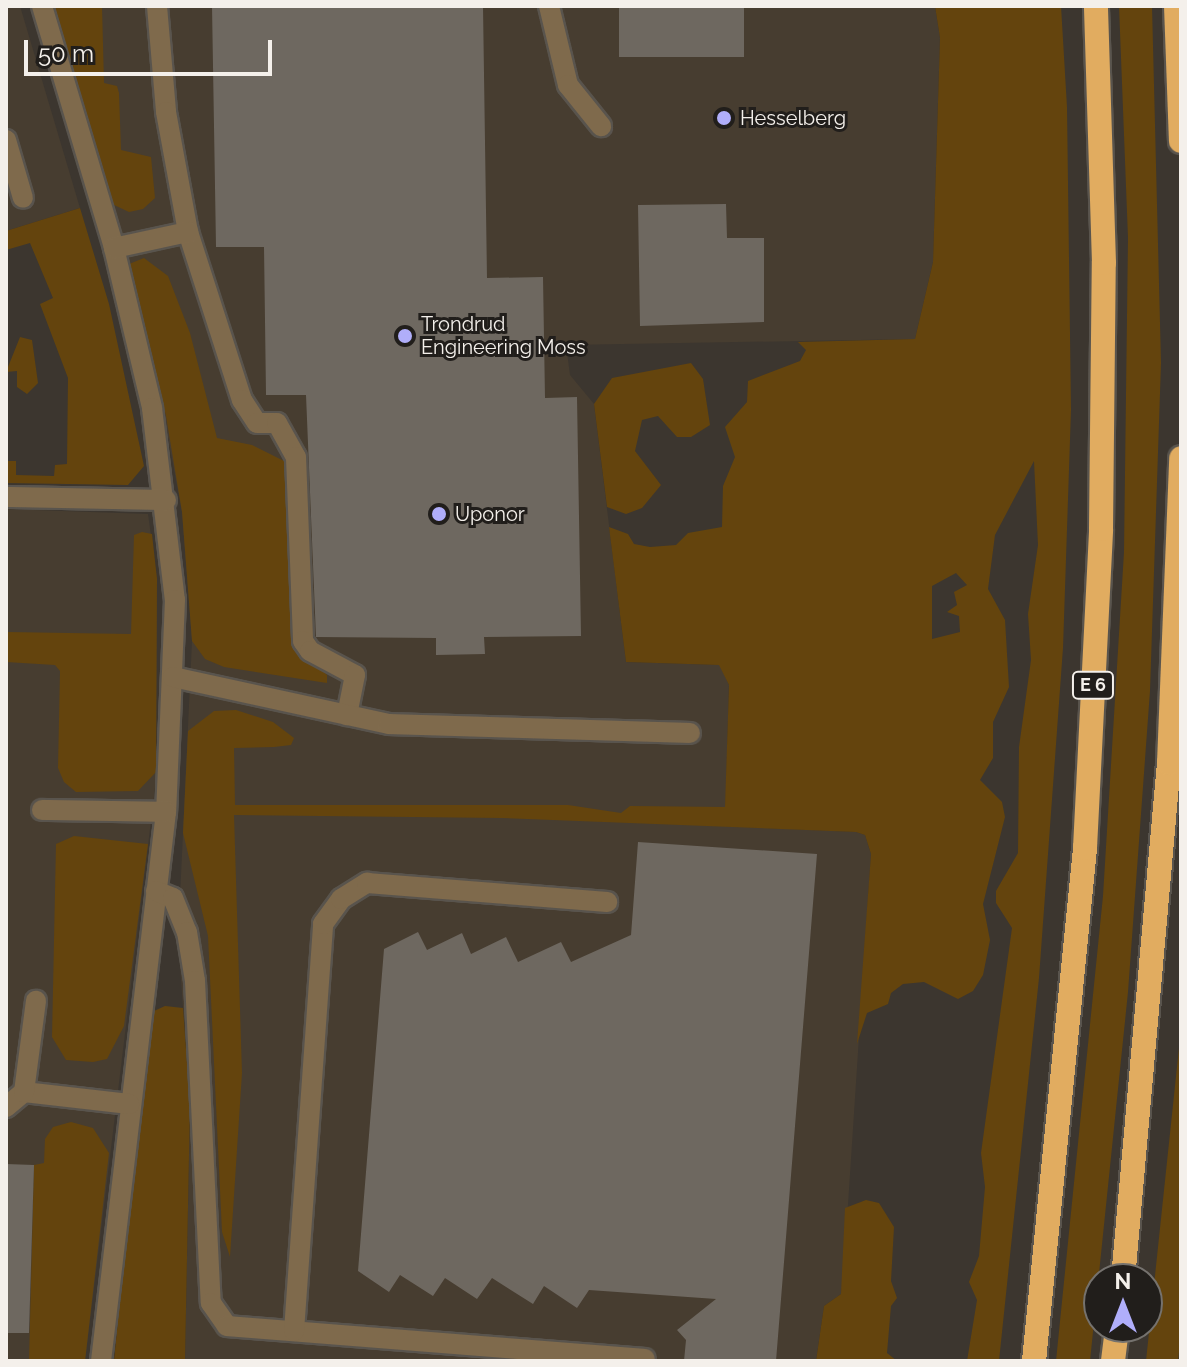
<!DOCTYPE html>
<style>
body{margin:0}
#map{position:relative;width:1187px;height:1367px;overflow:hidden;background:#3c362f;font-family:Raleway,sans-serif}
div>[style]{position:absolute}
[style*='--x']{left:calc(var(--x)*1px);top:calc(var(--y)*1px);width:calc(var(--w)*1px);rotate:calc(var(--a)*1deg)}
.built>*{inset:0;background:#473d30}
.green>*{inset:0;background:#64440d}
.building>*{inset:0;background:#6e6860;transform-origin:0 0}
.roads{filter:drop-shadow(2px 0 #59544d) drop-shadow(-2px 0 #59544d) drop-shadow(0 2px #59544d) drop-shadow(0 -2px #59544d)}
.minor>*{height:20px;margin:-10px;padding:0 10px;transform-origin:10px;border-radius:10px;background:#7f6a4c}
.highway>*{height:24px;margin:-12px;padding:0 12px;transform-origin:12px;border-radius:12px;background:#e1ac60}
.dots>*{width:22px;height:22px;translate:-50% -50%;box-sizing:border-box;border:4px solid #211e1b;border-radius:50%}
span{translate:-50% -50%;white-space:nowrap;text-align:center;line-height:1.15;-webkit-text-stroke:6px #211e1b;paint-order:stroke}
.shield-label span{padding:2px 6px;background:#211e1b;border:2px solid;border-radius:6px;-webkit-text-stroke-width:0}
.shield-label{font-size:18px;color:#f4f0eb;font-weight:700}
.poi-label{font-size:20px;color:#f4f0eb}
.left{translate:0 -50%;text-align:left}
.frame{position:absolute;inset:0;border:8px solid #f4f0eb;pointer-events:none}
.north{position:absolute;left:1083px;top:1263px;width:80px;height:80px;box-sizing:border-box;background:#211e1b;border:2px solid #75726e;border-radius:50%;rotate:0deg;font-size:22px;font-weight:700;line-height:32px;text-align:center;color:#f4f0eb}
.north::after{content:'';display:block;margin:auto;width:28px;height:36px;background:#b0aefa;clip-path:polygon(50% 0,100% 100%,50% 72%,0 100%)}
.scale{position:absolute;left:24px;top:40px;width:248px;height:36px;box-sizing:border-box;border:4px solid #f4f0eb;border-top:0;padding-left:10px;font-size:24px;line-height:28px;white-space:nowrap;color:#f4f0eb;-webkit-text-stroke:6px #211e1b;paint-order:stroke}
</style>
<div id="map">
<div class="built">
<div style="clip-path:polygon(6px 6px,20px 6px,80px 208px,6px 231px)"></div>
<div style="clip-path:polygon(54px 6px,935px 6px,940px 38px,933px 262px,915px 339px,566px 345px,570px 375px,594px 404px,626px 662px,720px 665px,729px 685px,725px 826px,856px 832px,865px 835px,871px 854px,843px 1281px,841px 1294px,824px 1306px,816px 1361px,185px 1361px,190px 1104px,178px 939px,192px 641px,182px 512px,153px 357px)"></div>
<div style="clip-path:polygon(6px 509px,148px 514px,157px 579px,156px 780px,85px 1361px,6px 1361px)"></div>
</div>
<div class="green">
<div style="clip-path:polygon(54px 6px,102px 6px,104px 83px,117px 86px,119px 93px,121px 150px,151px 157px,155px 198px,143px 209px,129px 212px,112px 204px)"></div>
<div style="clip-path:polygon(evenodd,935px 6px,1061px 6px,1067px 107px,1071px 410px,1063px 648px,1039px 978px,999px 1361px,967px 1361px,977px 1300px,969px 1282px,979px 1256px,985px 1187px,981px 1153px,1012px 928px,996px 903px,996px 891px,1018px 853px,1019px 747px,1031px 660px,1028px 614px,1038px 545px,1034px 461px,995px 535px,988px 589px,1005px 620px,1009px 687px,993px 722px,993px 758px,980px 780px,1002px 802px,1005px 817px,983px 904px,990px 940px,983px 975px,973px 991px,958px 999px,924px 982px,903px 984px,891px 993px,888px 1004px,867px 1013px,857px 1044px,871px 854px,865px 835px,856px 832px,502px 818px,234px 815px,242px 1073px,230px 1257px,222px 1232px,208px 936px,183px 833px,188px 731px,214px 711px,236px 710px,273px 722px,294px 738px,291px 745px,274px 747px,234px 748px,235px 805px,568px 805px,621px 813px,630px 806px,725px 807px,729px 685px,719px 665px,626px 662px,609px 527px,628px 534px,634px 544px,650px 547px,676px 545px,688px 533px,722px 527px,723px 486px,735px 457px,725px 427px,747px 402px,748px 381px,800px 361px,806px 350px,798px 342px,915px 339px,933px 262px,940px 38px,935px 6px,956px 573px,967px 585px,954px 592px,957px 605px,947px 612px,959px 616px,960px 632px,932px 639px,932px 586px,956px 573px)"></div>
<div style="clip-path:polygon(1119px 6px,1152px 6px,1161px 363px,1150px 691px,1128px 992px,1090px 1361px,1056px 1361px,1103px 896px,1124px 552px,1128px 238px)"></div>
<div style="clip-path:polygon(80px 208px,109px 304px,144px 466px,128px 485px,6px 483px,6px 461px,16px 461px,16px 475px,54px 476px,55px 465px,67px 464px,68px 378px,40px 304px,53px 298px,30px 243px,6px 250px,6px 231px)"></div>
<div style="clip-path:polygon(144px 258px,168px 276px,190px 333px,217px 438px,252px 445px,284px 461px,290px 479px,299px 651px,327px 675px,327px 683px,224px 667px,205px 659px,192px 641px,182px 512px,166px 416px,129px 264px)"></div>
<div style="clip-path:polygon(20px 337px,32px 340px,38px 383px,27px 394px,17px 387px,17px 371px,6px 372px)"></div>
<div style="clip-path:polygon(691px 363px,703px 379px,710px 425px,691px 437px,677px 437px,658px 416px,642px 420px,635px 451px,661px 485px,642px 508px,626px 514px,607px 507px,594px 404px,612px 378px)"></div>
<div style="clip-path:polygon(142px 532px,152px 534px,157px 579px,156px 772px,138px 791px,76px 792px,64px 782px,58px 768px,60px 671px,55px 665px,6px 662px,6px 632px,131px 634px,134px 535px)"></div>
<div style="clip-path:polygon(74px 836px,148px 844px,124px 1026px,107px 1059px,93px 1062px,66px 1060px,52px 1037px,56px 844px)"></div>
<div style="clip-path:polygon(165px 1006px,183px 1008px,190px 1104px,185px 1361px,114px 1361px,136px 1137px,154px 1011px)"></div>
<div style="clip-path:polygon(1181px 1029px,1181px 1334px,1178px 1361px,1146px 1361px)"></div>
<div style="clip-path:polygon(71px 1122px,93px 1128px,109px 1153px,85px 1361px,29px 1361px,34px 1165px,44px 1163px,45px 1139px,53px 1127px)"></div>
<div style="clip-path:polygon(866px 1200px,879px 1203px,894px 1227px,891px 1281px,897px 1298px,891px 1306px,887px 1353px,897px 1361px,816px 1361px,824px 1306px,841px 1294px,845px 1208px)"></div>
</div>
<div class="building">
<div style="clip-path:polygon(212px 6px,483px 6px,487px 278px,543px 277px,545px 398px,577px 397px,581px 636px,484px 637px,485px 654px,436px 655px,436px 638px,316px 637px,306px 395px,266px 395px,264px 247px,216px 247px)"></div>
<div style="left:619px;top:6px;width:125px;height:51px"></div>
<div style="clip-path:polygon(726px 204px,727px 238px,764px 238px,764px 322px,640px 326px,638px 205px)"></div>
<div style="clip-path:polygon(638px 842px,817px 854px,776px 1361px,684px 1361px,686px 1340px,677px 1330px,716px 1299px,589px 1290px,577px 1308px,544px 1286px,533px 1304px,492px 1278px,477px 1299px,445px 1278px,433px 1296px,400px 1275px,389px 1292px,358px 1271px,384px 949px,418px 932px,427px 950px,462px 933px,471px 954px,506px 937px,518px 962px,561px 942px,571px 962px,631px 935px)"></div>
<div style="clip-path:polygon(6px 1164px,34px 1165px,29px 1333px,6px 1333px)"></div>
</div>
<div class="roads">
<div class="minor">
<div style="--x:42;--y:6;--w:252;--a:73.4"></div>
<div style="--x:114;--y:248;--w:164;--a:76.6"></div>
<div style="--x:152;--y:408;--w:193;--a:83.2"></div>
<div style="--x:175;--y:600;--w:212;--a:92.4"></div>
<div style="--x:166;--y:812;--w:553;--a:96.75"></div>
<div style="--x:157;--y:6;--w:106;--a:85.1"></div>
<div style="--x:166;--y:112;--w:122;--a:79.6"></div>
<div style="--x:188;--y:232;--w:176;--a:72.2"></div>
<div style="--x:242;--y:400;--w:27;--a:57"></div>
<div style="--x:257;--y:423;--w:20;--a:0"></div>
<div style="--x:277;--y:423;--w:39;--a:61"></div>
<div style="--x:296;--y:457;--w:184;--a:87.8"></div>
<div style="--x:303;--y:641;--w:12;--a:55"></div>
<div style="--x:310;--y:651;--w:51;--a:28.1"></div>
<div style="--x:355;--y:675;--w:41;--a:101.3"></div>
<div style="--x:549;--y:6;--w:81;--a:76.5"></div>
<div style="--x:568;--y:85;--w:53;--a:51.2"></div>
<div style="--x:6;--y:140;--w:60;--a:73.7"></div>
<div style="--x:114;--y:248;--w:76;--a:-12.2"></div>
<div style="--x:6;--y:497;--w:160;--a:1.1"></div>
<div style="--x:173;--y:677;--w:221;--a:12.3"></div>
<div style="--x:389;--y:724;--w:301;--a:1.7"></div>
<div style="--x:42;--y:810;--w:124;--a:0.9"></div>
<div style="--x:156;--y:891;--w:18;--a:22"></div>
<div style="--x:173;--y:898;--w:37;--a:68"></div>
<div style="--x:187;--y:932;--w:50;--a:80.7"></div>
<div style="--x:195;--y:981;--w:322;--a:87.2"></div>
<div style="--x:211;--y:1303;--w:28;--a:55"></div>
<div style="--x:227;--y:1326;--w:419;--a:4.5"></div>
<div style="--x:24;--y:1092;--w:106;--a:6.5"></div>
<div style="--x:6;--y:1107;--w:23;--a:-40"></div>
<div style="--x:24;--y:1092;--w:92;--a:-82.5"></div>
<div style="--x:294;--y:1331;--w:408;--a:-85.9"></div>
<div style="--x:323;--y:924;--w:31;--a:-54"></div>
<div style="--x:341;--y:899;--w:31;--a:-32"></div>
<div style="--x:367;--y:883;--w:241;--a:4.5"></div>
</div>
<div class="highway">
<div style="--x:1176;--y:6;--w:135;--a:87.9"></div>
<div style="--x:1123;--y:1279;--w:518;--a:-84.91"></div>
<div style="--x:1169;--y:763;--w:305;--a:-87.7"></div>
<div style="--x:1034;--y:1361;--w:516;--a:-84.32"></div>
<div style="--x:1085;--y:848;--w:319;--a:-87.1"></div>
<div style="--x:1101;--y:529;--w:266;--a:-89.4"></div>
<div style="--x:1104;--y:263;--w:257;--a:-91.8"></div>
<div style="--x:1113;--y:1361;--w:34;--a:-83"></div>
</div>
</div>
<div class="dots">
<div style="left:724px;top:118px;background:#b0aefa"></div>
<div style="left:405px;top:336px;background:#b0aefa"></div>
<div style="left:439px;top:514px;background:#b0aefa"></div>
</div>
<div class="shield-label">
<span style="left:1093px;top:685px">E 6</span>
</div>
<div class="poi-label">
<span class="left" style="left:740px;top:118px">Hesselberg</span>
<span class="left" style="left:421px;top:336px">Trondrud<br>Engineering Moss</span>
<span class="left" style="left:455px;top:514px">Uponor</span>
</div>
<div class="frame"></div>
<div class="north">N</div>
<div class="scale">50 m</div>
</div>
